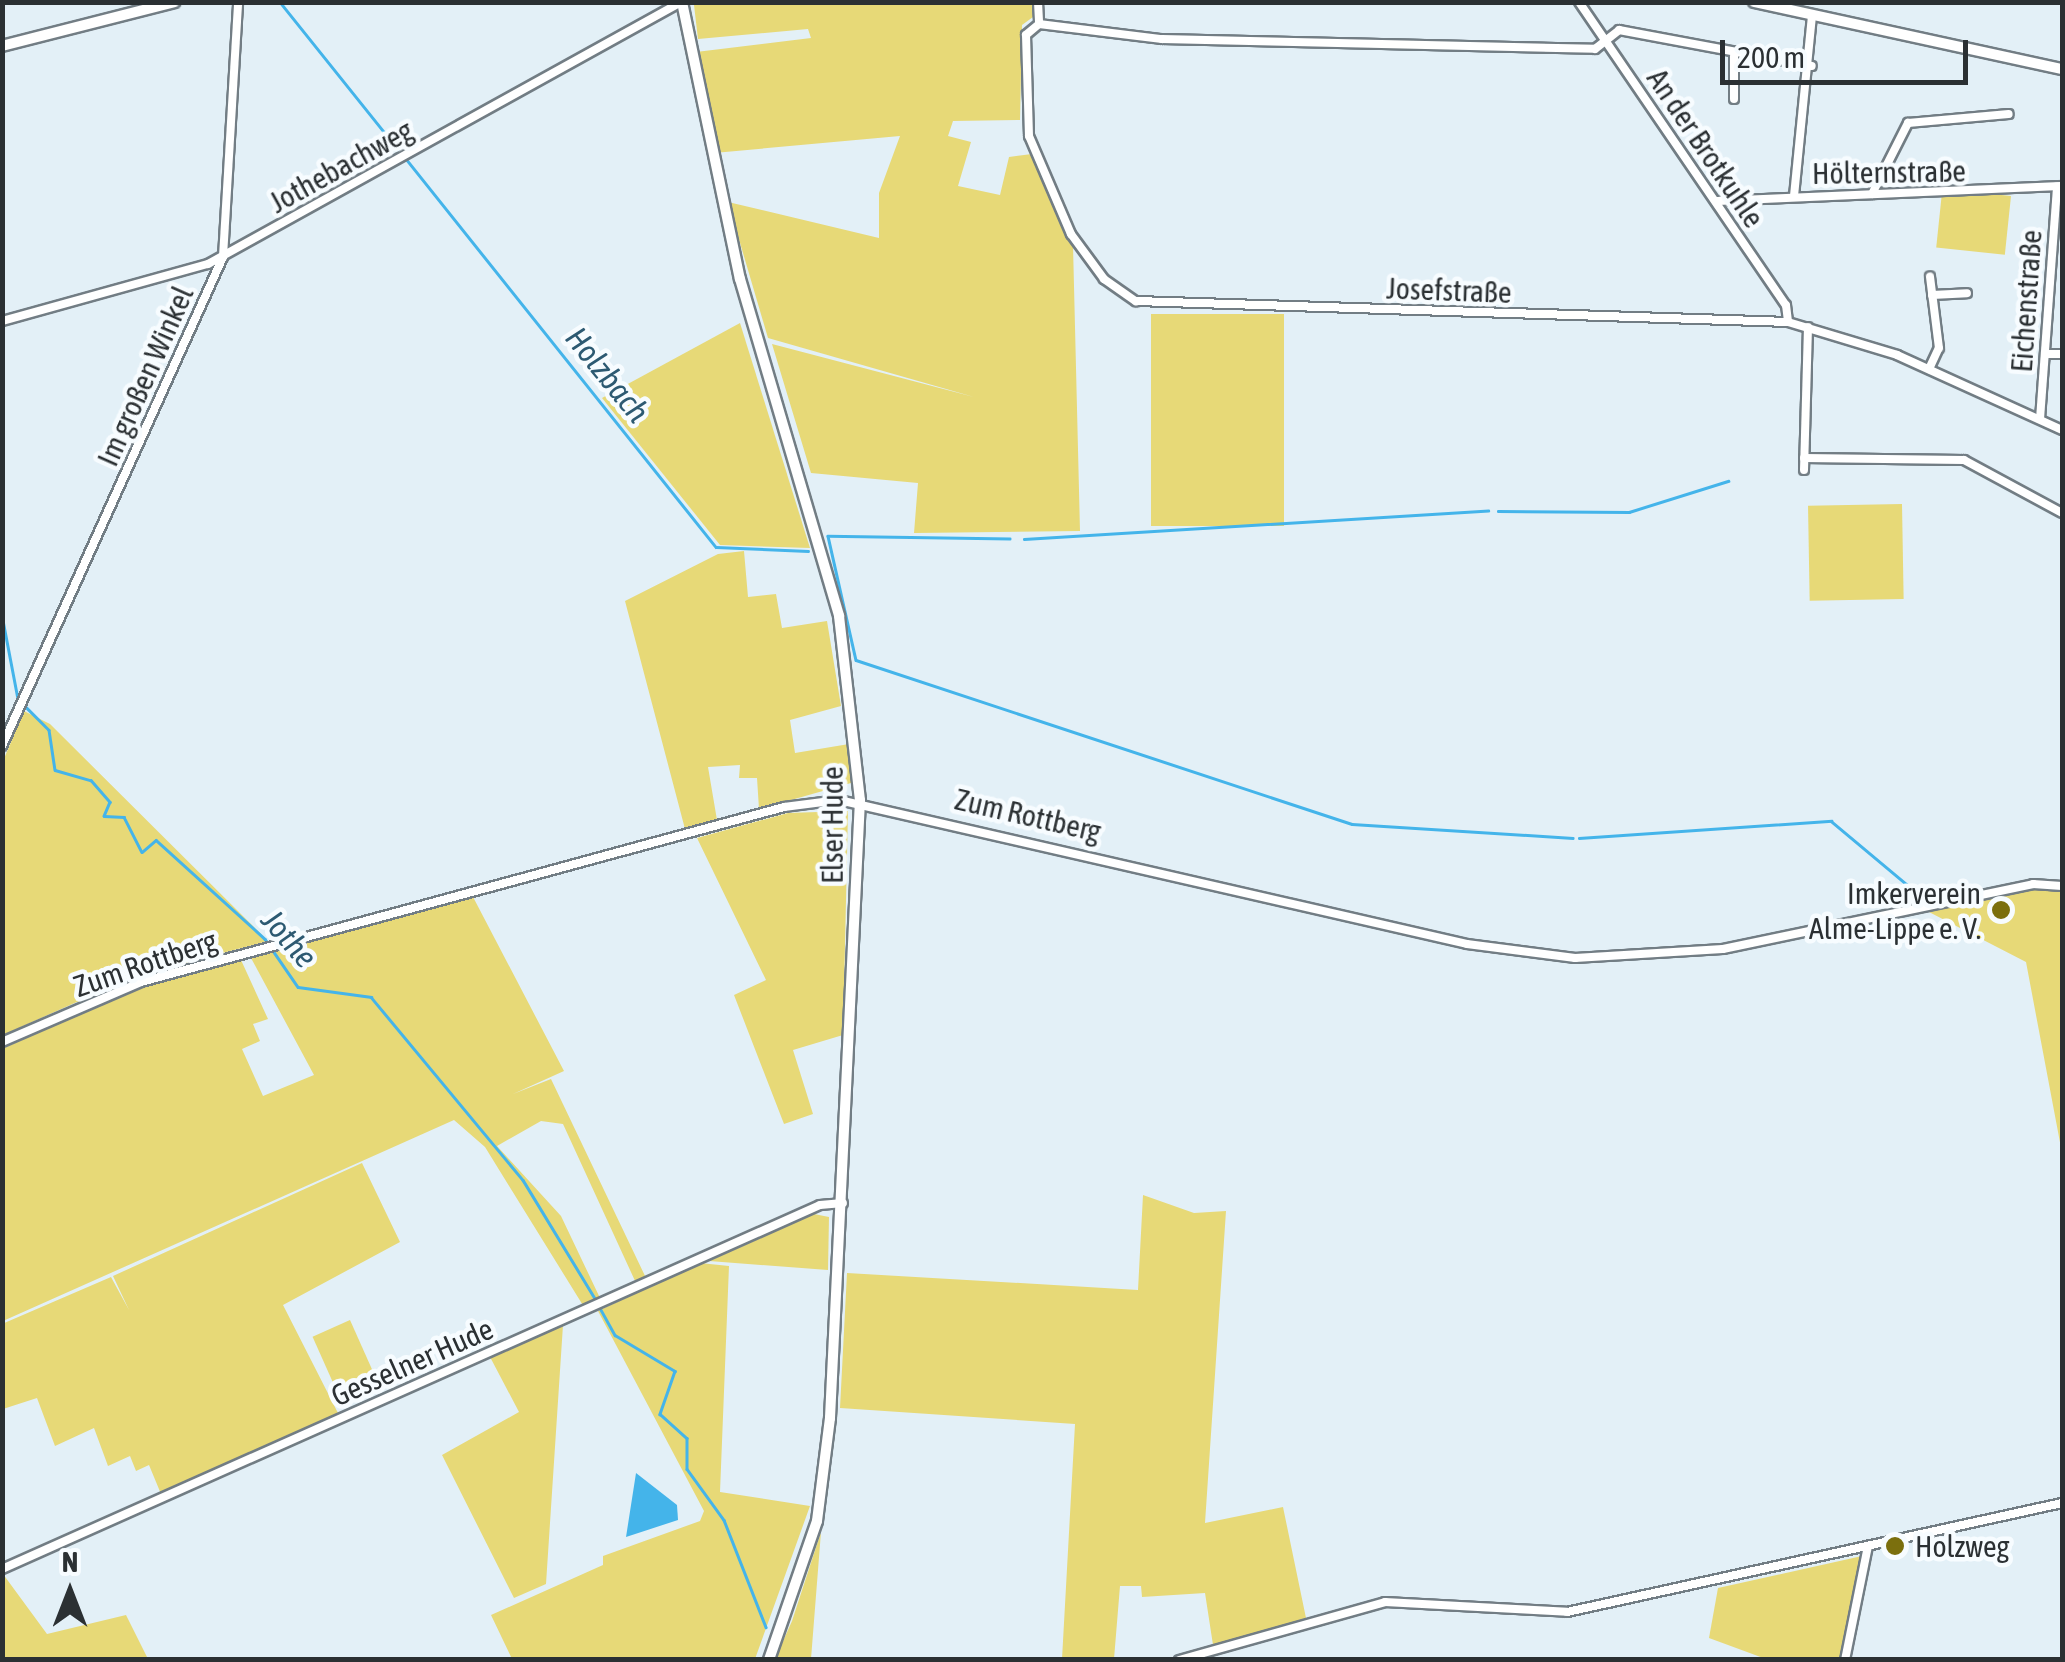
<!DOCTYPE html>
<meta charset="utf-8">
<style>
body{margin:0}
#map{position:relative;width:2065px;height:1662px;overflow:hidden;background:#e3f0f7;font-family:"Asap Condensed",sans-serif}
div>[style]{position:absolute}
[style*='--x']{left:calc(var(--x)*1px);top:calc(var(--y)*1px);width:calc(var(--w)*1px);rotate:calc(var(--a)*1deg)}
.green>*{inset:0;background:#e7d977;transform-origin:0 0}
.water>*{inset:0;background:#44b4ea}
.stream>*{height:2.5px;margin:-1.25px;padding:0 1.25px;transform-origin:1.25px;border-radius:1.25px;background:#44b4ea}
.roads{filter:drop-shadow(2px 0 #727d84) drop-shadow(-2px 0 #727d84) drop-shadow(0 2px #727d84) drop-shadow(0 -2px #727d84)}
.street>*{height:8px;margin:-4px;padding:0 4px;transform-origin:4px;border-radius:4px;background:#fff}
.secondary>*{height:10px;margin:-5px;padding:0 5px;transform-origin:5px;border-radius:5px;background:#fff}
.dots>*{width:28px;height:28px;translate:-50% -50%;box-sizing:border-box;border:5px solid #f7fcff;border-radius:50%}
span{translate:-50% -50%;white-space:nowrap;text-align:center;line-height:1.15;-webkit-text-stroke:9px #f7fcff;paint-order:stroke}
.street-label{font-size:30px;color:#2b3033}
.poi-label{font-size:30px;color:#2b3033}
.right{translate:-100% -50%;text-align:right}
.left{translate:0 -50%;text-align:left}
.water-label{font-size:32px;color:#2d5a72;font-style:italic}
.frame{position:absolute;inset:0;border:5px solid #2b3033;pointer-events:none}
.north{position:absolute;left:20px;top:1542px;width:100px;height:100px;-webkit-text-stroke:8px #f7fcff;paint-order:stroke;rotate:0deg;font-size:28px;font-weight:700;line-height:40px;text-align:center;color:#2b3033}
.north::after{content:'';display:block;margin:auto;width:35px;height:45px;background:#2b3033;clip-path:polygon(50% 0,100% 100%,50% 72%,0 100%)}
.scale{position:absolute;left:1720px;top:40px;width:248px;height:45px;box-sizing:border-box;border:5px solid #2b3033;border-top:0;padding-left:12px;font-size:30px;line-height:35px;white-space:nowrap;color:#2b3033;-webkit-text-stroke:8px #f7fcff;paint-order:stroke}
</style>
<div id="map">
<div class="green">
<div style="clip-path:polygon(1032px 3px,1033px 17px,1022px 25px,1020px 120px,953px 121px,948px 136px,971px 142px,958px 186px,1000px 195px,1009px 157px,1032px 154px,1073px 245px,1080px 531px,914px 533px,918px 483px,811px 473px,772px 344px,974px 397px,768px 338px,728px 202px,879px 238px,879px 193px,900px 136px,714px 153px,696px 52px,811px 38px,808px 29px,698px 39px,694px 5px)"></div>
<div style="left:2011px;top:196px;width:59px;height:69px;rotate:96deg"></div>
<div style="left:1151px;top:314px;width:133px;height:212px"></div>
<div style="clip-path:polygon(740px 323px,810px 548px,720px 545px,602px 398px)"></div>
<div style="left:1902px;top:504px;width:95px;height:94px;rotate:89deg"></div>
<div style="clip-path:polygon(744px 551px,748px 597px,776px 594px,782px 628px,827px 621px,841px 706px,790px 720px,795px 753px,849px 744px,851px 783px,759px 809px,757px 778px,739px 778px,740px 765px,708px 767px,717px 820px,685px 829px,625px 601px,718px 554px)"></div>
<div style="clip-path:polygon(24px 711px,50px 724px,268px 941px,135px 976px,3px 1035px,3px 761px)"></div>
<div style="clip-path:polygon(848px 811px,843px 1035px,793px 1050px,813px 1114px,784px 1124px,734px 995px,766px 980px,697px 838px,788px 813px)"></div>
<div style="clip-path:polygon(2036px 889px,2062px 891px,2062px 1153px,2026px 962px,1929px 912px)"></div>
<div style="clip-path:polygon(472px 895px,564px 1071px,513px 1094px,551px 1079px,646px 1278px,636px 1283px,563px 1124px,541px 1121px,497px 1146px,561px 1216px,600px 1298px,584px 1307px,485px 1147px,454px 1120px,3px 1321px,2px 1049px,141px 986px,241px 960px,268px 1019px,253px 1024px,260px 1041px,242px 1049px,263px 1096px,314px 1075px,251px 958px)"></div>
<div style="clip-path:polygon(362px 1163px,400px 1242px,283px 1305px,339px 1415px,161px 1494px,149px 1465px,136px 1471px,130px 1456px,108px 1466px,94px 1428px,55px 1446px,37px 1398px,3px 1409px,2px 1324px,111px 1277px,129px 1310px,113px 1276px)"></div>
<div style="clip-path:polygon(1143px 1195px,1194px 1213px,1226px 1211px,1205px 1523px,1283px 1507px,1306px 1618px,1213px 1645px,1205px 1593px,1142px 1597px,1141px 1586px,1120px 1586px,1114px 1659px,1062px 1659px,1075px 1424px,840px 1408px,847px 1273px,1138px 1290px)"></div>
<div style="clip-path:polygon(814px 1214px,829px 1217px,828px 1270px,709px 1261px)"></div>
<div style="clip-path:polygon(700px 1263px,729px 1266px,720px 1492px,810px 1506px,755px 1659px,512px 1659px,491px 1615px,603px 1565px,603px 1556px,700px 1521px,704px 1511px,598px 1311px)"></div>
<div style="left:350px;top:1320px;width:74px;height:41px;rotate:66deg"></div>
<div style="clip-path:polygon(563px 1325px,546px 1584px,514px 1598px,442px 1455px,519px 1412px,489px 1355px)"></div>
<div style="clip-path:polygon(821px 1532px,811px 1659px,775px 1659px,792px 1621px)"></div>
<div style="clip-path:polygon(1862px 1556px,1842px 1659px,1766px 1659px,1709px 1638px,1718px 1588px)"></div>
<div style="clip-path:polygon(3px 1574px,47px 1634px,126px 1615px,148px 1659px,3px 1659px)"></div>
</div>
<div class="water">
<div style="clip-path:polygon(636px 1473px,677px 1505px,678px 1520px,626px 1537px)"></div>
</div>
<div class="stream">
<div style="--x:280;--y:2;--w:192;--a:51.3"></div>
<div style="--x:407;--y:160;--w:495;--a:51.4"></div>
<div style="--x:716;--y:547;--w:92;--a:2.5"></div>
<div style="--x:1498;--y:511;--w:131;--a:0.4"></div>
<div style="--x:1629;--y:512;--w:104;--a:-17.4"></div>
<div style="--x:1010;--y:539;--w:182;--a:-179.1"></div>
<div style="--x:828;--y:536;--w:127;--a:77.3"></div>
<div style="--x:856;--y:660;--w:522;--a:18.3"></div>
<div style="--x:1352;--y:824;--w:221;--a:3.6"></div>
<div style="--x:1024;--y:539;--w:465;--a:-3.5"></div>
<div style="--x:2;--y:615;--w:86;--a:79.2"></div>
<div style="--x:24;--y:705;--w:35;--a:45"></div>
<div style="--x:49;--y:730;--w:40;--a:81.5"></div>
<div style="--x:55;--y:770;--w:37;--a:16"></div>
<div style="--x:91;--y:780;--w:29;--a:49"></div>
<div style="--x:110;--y:802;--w:15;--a:113"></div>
<div style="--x:104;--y:816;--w:20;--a:3"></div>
<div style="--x:124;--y:817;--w:39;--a:63"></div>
<div style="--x:142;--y:852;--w:18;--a:-41"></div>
<div style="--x:156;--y:840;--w:147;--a:42.2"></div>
<div style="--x:265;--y:939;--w:58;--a:55.5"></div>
<div style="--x:298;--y:987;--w:74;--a:7.8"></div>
<div style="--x:371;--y:997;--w:238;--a:50.3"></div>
<div style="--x:523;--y:1180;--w:140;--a:58.7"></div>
<div style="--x:1579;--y:838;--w:253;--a:-3.9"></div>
<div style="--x:1831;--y:821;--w:128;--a:39.9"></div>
<div style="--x:1990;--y:889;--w:72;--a:-6.3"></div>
<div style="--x:600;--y:1308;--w:31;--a:61"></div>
<div style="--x:615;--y:1335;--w:70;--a:31"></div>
<div style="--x:675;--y:1371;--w:46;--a:109.2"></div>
<div style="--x:660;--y:1414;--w:36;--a:42"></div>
<div style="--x:687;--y:1438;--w:31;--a:90"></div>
<div style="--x:687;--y:1469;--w:63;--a:54"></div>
<div style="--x:724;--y:1520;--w:115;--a:68.6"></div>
</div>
<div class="roads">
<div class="street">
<div style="--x:1038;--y:2;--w:22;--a:87"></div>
<div style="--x:1579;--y:2;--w:367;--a:55.7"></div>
<div style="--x:1786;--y:305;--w:17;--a:83"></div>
<div style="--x:1039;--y:24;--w:17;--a:140"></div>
<div style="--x:1026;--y:35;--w:101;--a:88.3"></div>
<div style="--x:1029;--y:136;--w:107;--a:66.8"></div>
<div style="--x:1071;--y:234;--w:56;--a:53.7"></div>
<div style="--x:1104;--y:279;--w:39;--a:35"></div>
<div style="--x:1136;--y:301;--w:652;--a:1.84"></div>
<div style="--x:1788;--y:322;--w:114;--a:16.8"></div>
<div style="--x:1897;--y:355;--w:181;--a:24.4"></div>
<div style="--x:1039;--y:24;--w:124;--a:7"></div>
<div style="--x:1162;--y:39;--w:433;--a:1.3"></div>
<div style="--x:1595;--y:49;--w:31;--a:-38"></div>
<div style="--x:1619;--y:30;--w:196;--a:10.6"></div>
<div style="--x:1734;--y:56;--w:43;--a:90"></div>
<div style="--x:1872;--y:194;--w:80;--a:-63.1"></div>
<div style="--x:1908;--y:123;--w:101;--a:-5.1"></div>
<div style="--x:1794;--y:196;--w:182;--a:-84.3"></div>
<div style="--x:1716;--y:201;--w:346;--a:-2.5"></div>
<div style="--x:1932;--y:295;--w:35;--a:-3"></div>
<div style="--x:2;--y:321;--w:214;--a:-15.5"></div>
<div style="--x:208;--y:264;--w:541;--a:-28.98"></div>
<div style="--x:2045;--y:354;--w:17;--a:0"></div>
<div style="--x:1929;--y:369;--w:23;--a:-65"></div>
<div style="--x:1939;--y:348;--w:72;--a:-97.2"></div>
<div style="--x:2040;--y:419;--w:233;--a:-85.8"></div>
<div style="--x:1804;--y:458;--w:160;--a:0.7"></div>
<div style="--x:1964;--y:460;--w:111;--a:28.4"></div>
<div style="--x:1804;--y:470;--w:143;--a:-88.4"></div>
<div style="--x:2;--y:746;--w:537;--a:-65.68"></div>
<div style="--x:223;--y:257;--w:255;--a:-86.6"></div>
<div style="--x:2;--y:1042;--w:151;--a:-23.3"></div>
<div style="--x:141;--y:982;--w:666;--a:-15.22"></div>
<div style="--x:784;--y:807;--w:55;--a:-7.3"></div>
<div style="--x:839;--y:800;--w:644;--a:12.91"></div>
<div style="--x:1467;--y:944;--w:109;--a:7.4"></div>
<div style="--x:1575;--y:958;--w:148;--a:-3.5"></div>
<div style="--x:1723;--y:949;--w:317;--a:-11.8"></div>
<div style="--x:2033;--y:884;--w:29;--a:4"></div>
<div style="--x:2;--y:1569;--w:895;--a:-23.99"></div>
<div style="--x:820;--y:1205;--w:23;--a:-5"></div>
<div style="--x:1179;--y:1660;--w:214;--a:-15.7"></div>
<div style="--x:1385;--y:1602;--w:182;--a:3.1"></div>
<div style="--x:1567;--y:1612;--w:507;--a:-12.42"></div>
<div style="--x:1845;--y:1660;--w:116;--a:-78.6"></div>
</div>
<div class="secondary">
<div style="--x:682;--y:2;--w:283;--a:78.2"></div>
<div style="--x:740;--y:279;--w:351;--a:73.6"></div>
<div style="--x:839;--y:616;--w:185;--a:83.5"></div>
<div style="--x:860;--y:800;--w:619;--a:92.78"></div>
<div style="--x:830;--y:1418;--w:104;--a:97.2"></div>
<div style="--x:817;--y:1521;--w:147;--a:109.1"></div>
<div style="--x:1754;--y:2;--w:315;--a:12.3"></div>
<div style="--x:2;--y:46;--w:178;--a:-14.3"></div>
</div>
</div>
<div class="dots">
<div style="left:2001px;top:910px;background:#7b6f0d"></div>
<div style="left:1895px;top:1546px;background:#7b6f0d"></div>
</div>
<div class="street-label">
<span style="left:1706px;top:148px;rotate:56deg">An der Brotkuhle</span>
<span style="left:341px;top:166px;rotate:-29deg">Jothebachweg</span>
<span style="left:1889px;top:172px;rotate:-1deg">Hölternstraße</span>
<span style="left:1449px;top:290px;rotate:2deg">Josefstraße</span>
<span style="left:2026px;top:301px;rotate:-86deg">Eichenstraße</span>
<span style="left:145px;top:376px;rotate:-66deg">Im großen Winkel</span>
<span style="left:1028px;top:815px;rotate:13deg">Zum Rottberg</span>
<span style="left:832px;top:825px;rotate:-90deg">Elser Hude</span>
<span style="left:145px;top:963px;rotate:-19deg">Zum Rottberg</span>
<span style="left:412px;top:1362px;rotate:-24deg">Gesselner Hude</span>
</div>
<div class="poi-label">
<span class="right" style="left:1981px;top:910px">Imkerverein<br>Alme-Lippe e. V.</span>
<span class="left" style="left:1915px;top:1546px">Holzweg</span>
</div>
<div class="water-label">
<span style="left:607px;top:375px;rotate:51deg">Holzbach</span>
<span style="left:289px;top:939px;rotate:49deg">Jothe</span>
</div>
<div class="frame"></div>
<div class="north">N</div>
<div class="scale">200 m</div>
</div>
